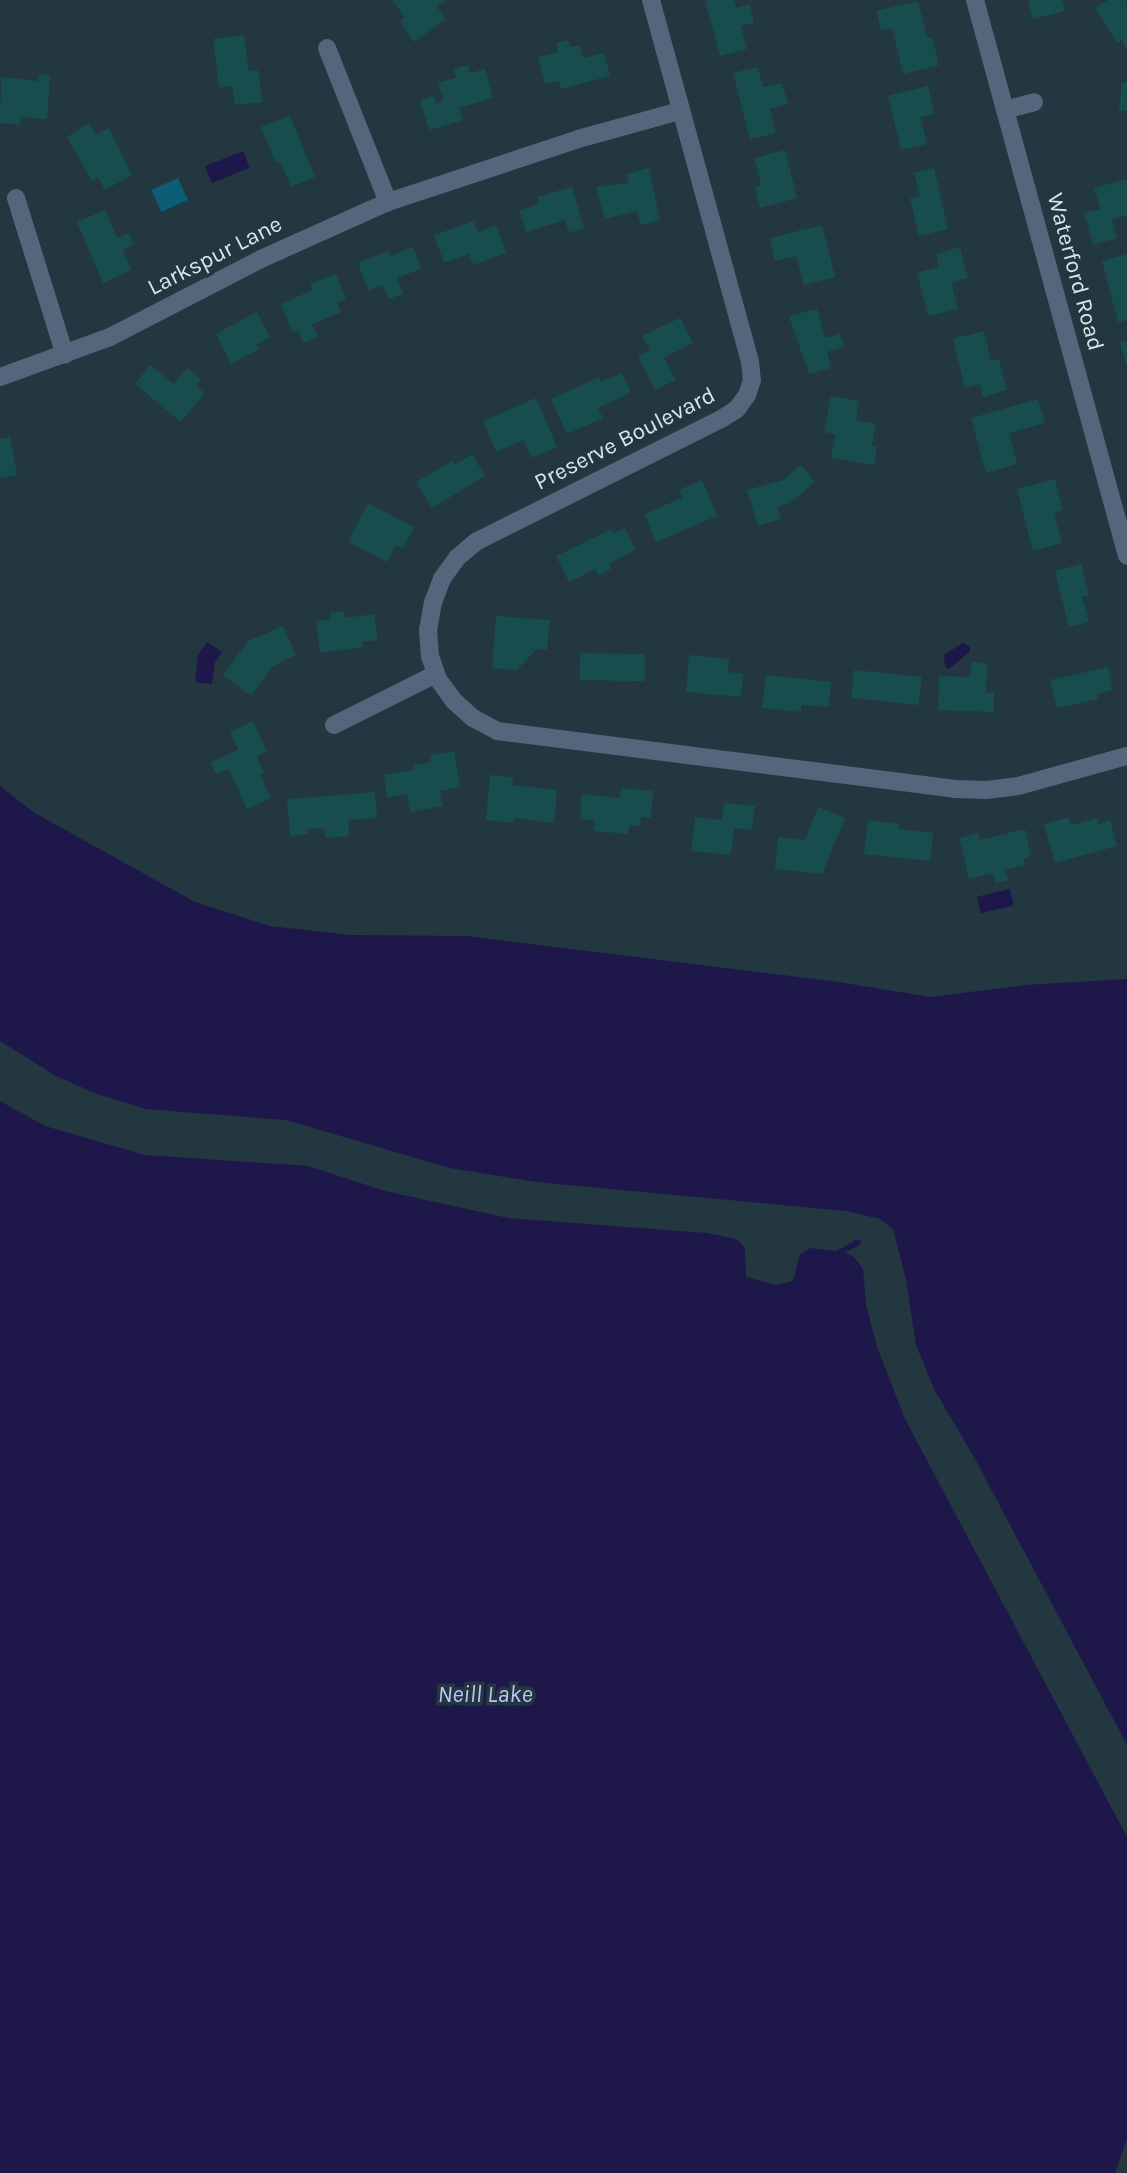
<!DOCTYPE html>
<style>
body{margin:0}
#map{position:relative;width:1127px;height:2173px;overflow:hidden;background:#223740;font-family:Karla,sans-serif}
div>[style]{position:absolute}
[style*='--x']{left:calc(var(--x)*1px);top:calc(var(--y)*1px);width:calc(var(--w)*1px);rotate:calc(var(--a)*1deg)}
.green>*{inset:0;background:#0c5d76;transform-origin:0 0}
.water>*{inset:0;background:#1e174a;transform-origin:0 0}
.stream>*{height:6px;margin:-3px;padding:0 3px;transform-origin:3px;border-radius:3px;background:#1e174a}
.building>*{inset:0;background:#184d4e;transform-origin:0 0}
.minor>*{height:18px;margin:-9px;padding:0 9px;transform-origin:9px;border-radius:9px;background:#54667c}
span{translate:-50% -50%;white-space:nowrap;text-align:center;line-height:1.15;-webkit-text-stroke:7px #223740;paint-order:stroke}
.street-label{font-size:23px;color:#dae6ec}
.water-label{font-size:24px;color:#c0c2f6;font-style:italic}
</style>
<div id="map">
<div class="green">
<div style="left:178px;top:178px;width:24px;height:29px;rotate:66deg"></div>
</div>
<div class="water">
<div style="left:243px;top:151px;width:18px;height:41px;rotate:68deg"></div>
<div style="clip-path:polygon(207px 642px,222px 652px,215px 662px,212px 684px,195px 682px,198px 655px)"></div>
<div style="clip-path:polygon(963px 643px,970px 647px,970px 651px,949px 669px,945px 666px,944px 655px)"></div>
<div style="clip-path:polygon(0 786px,33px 812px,195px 902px,270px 926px,350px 935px,466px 936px,832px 981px,930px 997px,1025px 985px,1127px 979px,1127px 1745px,975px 1459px,934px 1389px,916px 1345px,906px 1280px,893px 1229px,880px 1219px,846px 1211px,536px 1182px,450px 1168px,286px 1120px,146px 1109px,97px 1094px,56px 1076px,0 1041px)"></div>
<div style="left:1010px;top:889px;width:17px;height:34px;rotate:77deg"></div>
<div style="clip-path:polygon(0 1101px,45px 1126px,145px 1155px,308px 1166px,385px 1191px,508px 1218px,706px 1233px,737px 1239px,745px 1248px,746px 1277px,777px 1285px,793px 1281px,800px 1254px,810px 1248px,844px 1252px,854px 1257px,863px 1269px,866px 1305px,877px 1347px,905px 1419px,1127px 1837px,1127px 2138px,1115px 2173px,0 2173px)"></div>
</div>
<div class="stream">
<div style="--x:835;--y:1255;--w:26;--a:-29"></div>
</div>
<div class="building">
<div style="clip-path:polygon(392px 0,447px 0,437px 7px,446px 19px,414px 42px,400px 21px,405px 17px)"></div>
<div style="clip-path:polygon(705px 0,734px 0,736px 8px,750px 4px,754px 23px,741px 26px,747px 49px,720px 56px)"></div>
<div style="clip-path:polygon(1028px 0,1062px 0,1065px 11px,1033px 19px)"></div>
<div style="clip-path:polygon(1108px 0,1125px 0,1127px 3px,1127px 50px,1121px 40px,1117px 43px,1095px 8px)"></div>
<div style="clip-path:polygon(918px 1px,927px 38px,932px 37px,939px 65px,903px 74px,892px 28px,881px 30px,876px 11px)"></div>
<div style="clip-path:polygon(244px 35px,249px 71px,258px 70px,263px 102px,235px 105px,232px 86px,219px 88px,213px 39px)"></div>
<div style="clip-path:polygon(568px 40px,570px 47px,580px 45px,583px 58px,604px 53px,610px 76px,561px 89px,559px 81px,545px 84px,538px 57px,558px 52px,556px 43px)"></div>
<div style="clip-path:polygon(468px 65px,470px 73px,485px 69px,493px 98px,459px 108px,463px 120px,429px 130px,420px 100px,434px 96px,436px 103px,444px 100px,438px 83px,456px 78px,454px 69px)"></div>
<div style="clip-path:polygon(758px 67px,763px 87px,782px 83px,788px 104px,770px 109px,776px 133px,750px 139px,733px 73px)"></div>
<div style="clip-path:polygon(39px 74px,50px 75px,47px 119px,21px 117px,20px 125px,0 123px,1px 77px,38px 81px)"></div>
<div style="clip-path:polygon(1122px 82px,1127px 83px,1127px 111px,1119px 111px)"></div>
<div style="clip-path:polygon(928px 86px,935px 114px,920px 117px,927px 144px,901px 150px,888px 96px)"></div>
<div style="clip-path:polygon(290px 116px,315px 177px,291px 187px,280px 161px,276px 163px,261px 127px)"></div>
<div style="clip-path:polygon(89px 123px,96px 135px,109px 128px,132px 175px,105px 190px,98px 177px,92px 181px,67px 137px)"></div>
<div style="clip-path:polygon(785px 150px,797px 198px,760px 208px,755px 187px,761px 185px,754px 158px)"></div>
<div style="clip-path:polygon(649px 168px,660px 220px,641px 225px,637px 211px,605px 219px,596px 187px,629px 183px,626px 174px)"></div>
<div style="clip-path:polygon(934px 168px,948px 229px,919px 236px,910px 198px,920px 196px,914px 173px)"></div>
<div style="clip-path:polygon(1127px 179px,1127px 215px,1112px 219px,1117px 238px,1093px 245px,1084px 213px,1100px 209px,1094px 188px)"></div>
<div style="clip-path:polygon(572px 187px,584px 228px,569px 233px,565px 220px,526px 232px,519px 210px,539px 204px,537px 197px)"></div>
<div style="clip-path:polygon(105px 210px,117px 238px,129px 233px,134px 245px,123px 250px,131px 270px,103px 283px,77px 222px)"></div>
<div style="clip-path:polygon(474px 221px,478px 232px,496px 225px,506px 253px,473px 265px,469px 254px,444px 263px,434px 235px)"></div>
<div style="clip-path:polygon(822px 225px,835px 277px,804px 285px,796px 256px,775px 261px,770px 238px)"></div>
<div style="clip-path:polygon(413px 247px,421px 269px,397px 278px,403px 294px,389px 299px,383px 285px,368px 290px,358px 263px,388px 251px,390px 256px)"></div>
<div style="clip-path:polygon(960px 247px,968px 278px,951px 282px,958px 309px,928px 316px,917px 273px,939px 267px,936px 254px)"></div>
<div style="clip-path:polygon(1127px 254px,1127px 320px,1118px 322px,1102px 261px)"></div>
<div style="clip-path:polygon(336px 274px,346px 299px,337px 303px,341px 312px,312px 325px,318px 337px,303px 343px,298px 330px,293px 333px,281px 304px,313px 290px,310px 284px)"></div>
<div style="clip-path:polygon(817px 309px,825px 338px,840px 334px,844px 347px,827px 352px,831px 368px,809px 374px,789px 316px)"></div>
<div style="clip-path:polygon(257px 312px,270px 337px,256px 345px,259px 349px,231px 364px,216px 334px)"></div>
<div style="clip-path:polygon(680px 318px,693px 343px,664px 358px,676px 380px,655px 390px,638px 356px,650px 350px,642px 336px)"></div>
<div style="clip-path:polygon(984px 331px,991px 361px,999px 359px,1007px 390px,983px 397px,980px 384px,965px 388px,953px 339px)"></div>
<div style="clip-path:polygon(1127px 341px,1127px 364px,1126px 364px,1120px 343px)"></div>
<div style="clip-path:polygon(150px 365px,174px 384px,187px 368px,202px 380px,196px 386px,205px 393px,181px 422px,135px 384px)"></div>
<div style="clip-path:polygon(622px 373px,631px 392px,598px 408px,603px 418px,567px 434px,551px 399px,599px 377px,601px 382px)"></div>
<div style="clip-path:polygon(831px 396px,859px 401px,856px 420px,876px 424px,872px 446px,877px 447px,874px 465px,831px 458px,836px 434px,824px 432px)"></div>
<div style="clip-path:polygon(536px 398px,557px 447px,532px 458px,523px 440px,496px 452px,483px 421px)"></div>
<div style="clip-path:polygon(1038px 399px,1045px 423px,1009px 433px,1017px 464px,986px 473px,971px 418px)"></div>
<div style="clip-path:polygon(10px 437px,17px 475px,0 478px,0 439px)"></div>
<div style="clip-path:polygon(472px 454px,485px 476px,432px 508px,416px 482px,452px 461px,454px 465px)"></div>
<div style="clip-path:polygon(801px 465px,815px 482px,789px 504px,777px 507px,781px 519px,758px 526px,747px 490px,783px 480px)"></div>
<div style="clip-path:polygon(1055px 479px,1063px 510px,1054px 513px,1062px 543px,1033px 551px,1017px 489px)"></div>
<div style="clip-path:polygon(702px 480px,717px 516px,656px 542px,644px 514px,682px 498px,679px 490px)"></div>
<div style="clip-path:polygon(368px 503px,414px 527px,403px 549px,396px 545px,387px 562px,348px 542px)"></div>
<div style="clip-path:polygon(625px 528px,636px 550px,609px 563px,611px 569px,598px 576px,595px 569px,569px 582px,556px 556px,612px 529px,613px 533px)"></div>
<div style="clip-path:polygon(1081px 564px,1089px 595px,1082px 597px,1089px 622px,1069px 627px,1055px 571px)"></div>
<div style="clip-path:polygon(344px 611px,345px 618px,374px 614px,378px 640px,362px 642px,363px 647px,320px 653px,316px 621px,331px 619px,330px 613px)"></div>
<div style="clip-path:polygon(496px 616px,550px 620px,547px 650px,537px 649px,517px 670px,492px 668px)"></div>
<div style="clip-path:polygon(283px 626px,296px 655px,273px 666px,251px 696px,223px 675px,248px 641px)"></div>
<div style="left:580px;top:653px;width:65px;height:27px;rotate:1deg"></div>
<div style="clip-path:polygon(689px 655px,729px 659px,728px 672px,743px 674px,741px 697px,686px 692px)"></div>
<div style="clip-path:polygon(971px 662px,987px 663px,986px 693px,994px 693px,994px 712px,938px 710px,939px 676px,970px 677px)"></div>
<div style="clip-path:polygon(1108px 667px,1113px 690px,1097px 694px,1098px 699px,1057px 708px,1050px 680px)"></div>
<div style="left:854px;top:670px;width:68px;height:28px;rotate:6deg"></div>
<div style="clip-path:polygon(766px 675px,831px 682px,829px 707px,801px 705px,801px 712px,762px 708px)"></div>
<div style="clip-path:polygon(253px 721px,267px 752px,257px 757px,264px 773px,260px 774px,271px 798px,247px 809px,229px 769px,216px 774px,211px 762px,238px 750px,230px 732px)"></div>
<div style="clip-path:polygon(454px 751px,460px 787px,440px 791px,443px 806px,410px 812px,407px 794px,387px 798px,384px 775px,414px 770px,413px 765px,431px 762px,430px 755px)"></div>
<div style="clip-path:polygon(490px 775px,513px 777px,512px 785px,557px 790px,554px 823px,514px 818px,513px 823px,486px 820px)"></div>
<div style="clip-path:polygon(621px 788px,653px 791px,651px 818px,641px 817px,640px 826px,629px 825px,628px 834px,594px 831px,595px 820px,580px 819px,582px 794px,620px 798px)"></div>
<div style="clip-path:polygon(375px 792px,377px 818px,348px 820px,349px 836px,325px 838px,324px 828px,307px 829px,308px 834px,290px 836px,287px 799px)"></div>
<div style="clip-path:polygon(724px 803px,755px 806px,752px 830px,734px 828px,731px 855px,691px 851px,695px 817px,722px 820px)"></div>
<div style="clip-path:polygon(818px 807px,845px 818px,822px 874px,775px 869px,778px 837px,805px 840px)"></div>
<div style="clip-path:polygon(1069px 817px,1071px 825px,1097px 818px,1098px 824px,1110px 820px,1117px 846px,1055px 863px,1044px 824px)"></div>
<div style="clip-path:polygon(868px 820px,899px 824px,899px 829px,933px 833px,930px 861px,864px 854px)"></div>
<div style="clip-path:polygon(1025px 829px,1031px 856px,1023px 859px,1025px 865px,1005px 870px,1008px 880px,995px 883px,993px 873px,969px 879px,959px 838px,978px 833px,980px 840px)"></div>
</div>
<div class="minor">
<div style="--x:651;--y:0;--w:375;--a:74.7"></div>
<div style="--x:750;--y:362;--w:18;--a:84"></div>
<div style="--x:752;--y:380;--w:16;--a:108"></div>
<div style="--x:747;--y:395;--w:17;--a:126"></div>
<div style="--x:737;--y:409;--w:19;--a:148"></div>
<div style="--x:721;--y:419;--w:273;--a:153.4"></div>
<div style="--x:477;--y:541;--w:26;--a:140"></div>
<div style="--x:457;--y:558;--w:26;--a:126"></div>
<div style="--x:442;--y:579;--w:25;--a:111"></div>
<div style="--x:433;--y:602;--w:27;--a:100"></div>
<div style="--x:428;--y:629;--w:27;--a:86"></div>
<div style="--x:430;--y:656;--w:24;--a:71"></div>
<div style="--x:438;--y:679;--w:27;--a:54"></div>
<div style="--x:454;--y:701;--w:25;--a:42"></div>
<div style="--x:473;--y:718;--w:27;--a:28"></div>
<div style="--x:497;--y:731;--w:462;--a:7.2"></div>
<div style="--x:955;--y:789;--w:31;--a:2"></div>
<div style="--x:986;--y:790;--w:32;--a:-7"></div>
<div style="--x:1018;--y:786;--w:113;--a:-15.4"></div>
<div style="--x:975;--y:0;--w:576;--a:74.71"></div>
<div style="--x:327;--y:48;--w:166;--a:68.4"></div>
<div style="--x:1005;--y:110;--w:30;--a:-15"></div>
<div style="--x:16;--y:198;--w:164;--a:72.7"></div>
<div style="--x:0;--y:377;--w:117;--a:-20"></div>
<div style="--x:110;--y:337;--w:170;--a:-27.3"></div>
<div style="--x:261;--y:259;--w:139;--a:-24.2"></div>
<div style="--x:388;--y:202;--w:200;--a:-18.3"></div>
<div style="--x:578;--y:139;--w:106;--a:-15.4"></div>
<div style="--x:334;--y:725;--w:114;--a:-26.6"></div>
</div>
<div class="street-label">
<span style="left:215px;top:256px;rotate:-27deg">Larkspur Lane</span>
<span style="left:1075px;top:272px;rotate:75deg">Waterford Road</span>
<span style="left:625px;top:439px;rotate:-27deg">Preserve Boulevard</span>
</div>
<div class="water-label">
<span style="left:485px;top:1695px">Neill Lake</span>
</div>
</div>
